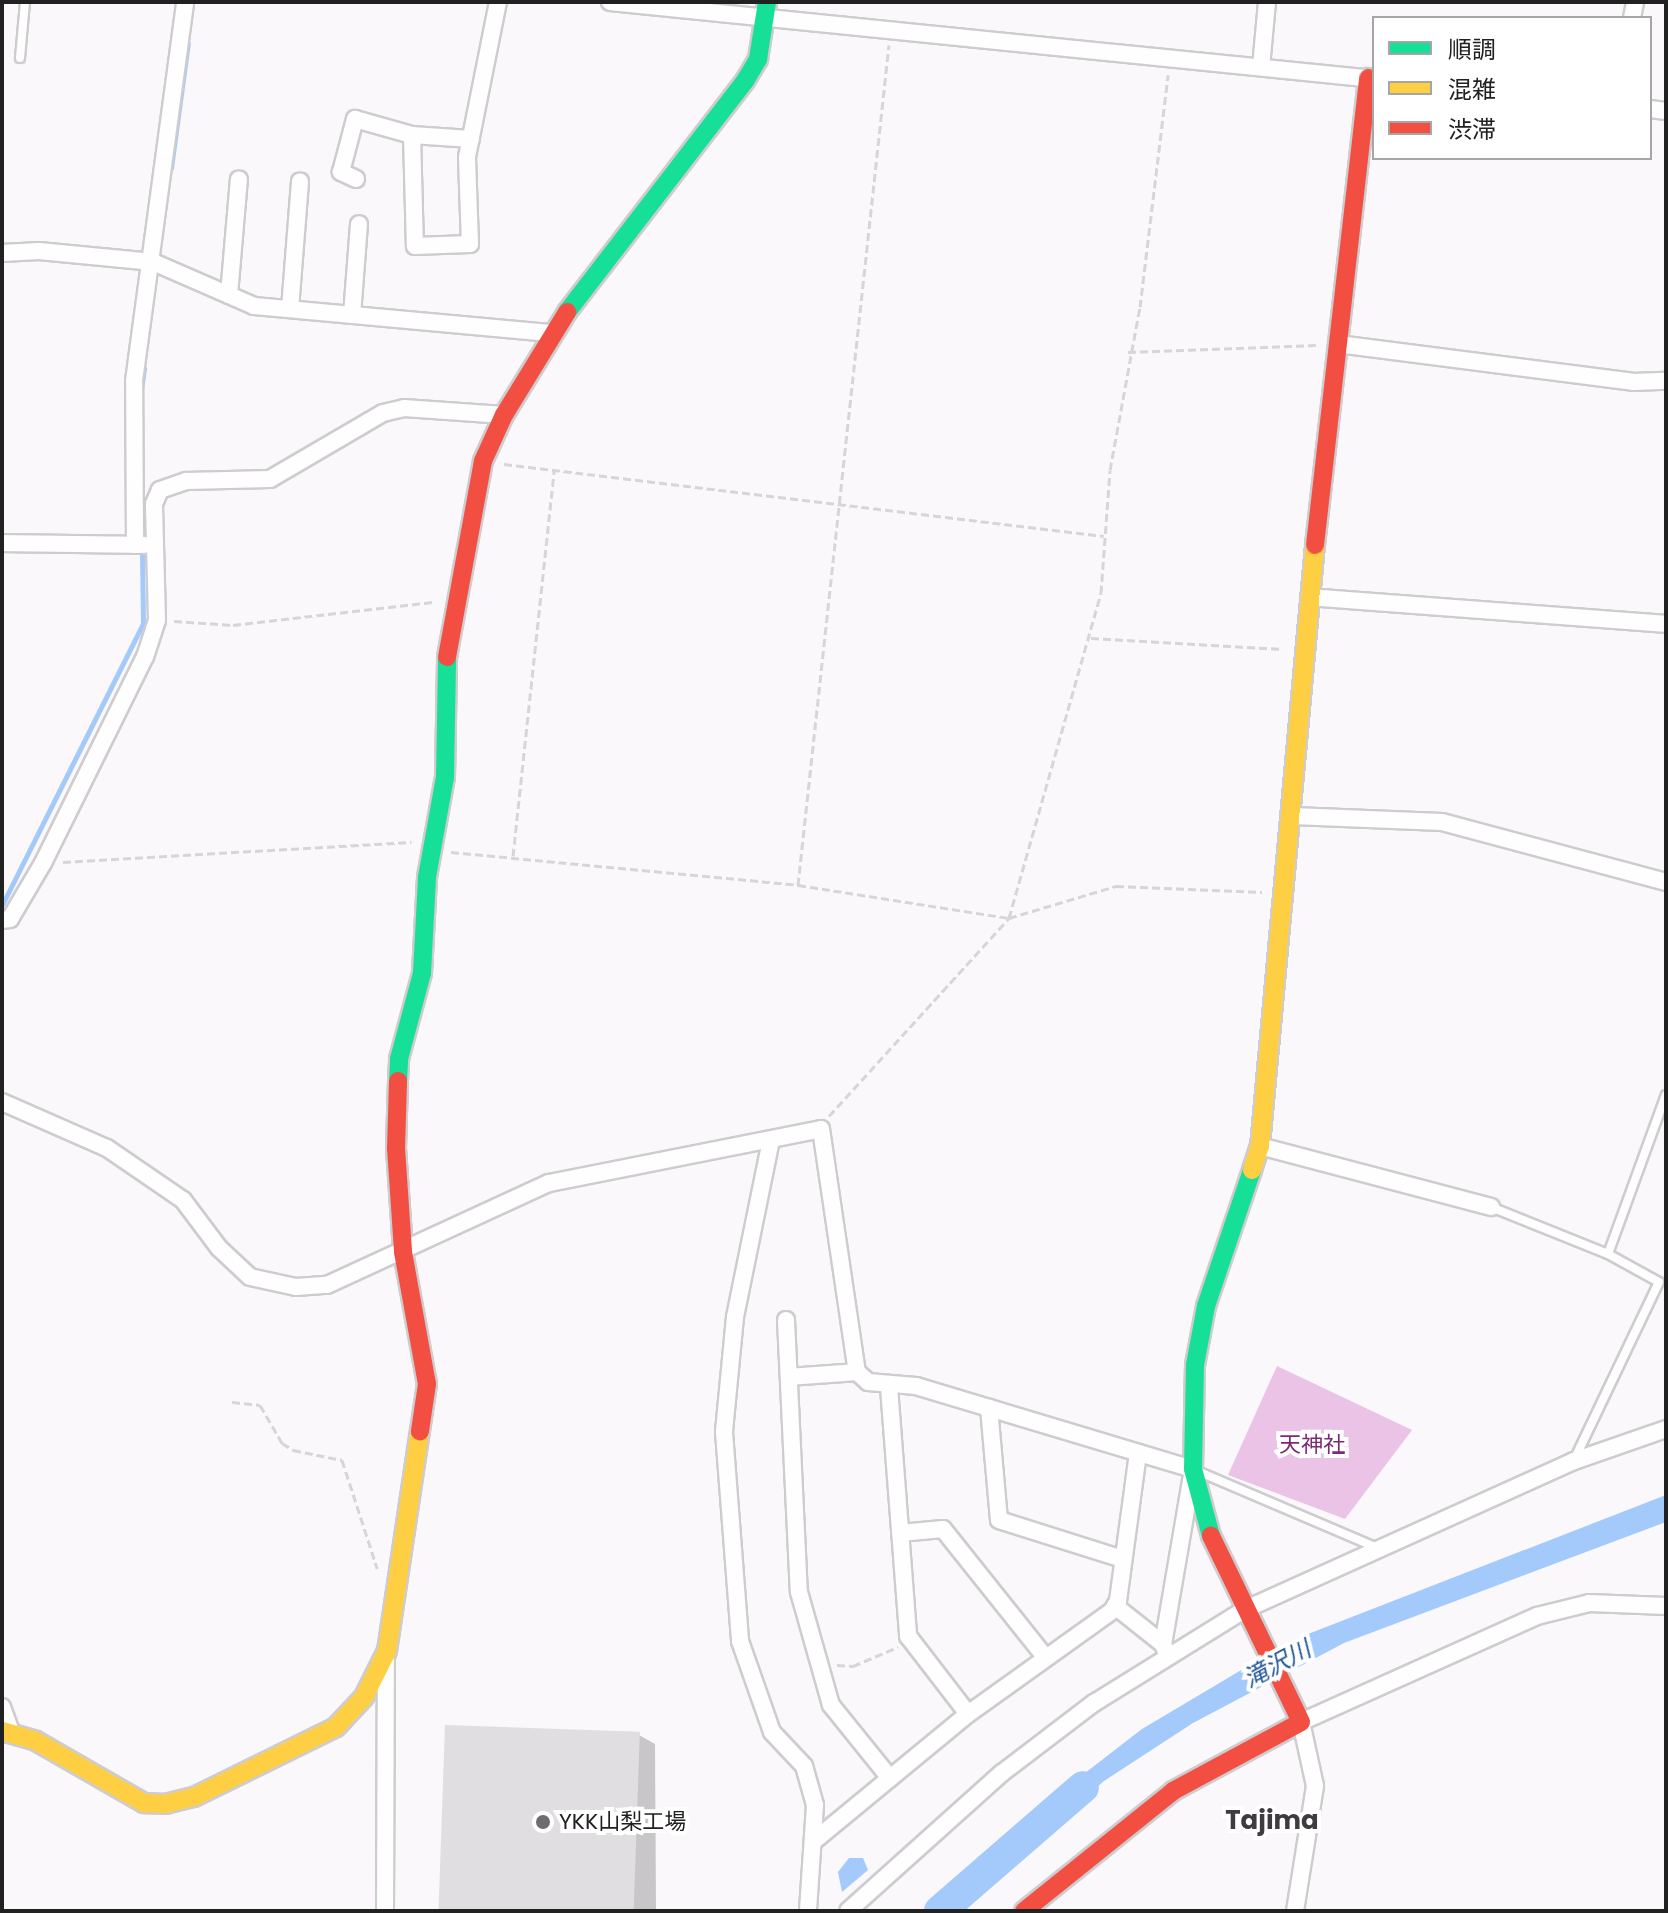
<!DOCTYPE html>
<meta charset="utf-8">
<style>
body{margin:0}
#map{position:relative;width:1668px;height:1913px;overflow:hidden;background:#faf8fa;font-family:Poppins,"Noto Sans JP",sans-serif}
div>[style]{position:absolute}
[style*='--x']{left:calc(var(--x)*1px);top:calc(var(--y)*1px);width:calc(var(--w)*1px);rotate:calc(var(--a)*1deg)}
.forest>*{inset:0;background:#eac3e7}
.water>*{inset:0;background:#a3cafb}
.shadow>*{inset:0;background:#0003}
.stream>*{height:5px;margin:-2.5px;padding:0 2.5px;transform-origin:2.5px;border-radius:2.5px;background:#a3cafb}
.river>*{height:32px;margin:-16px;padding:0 16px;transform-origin:16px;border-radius:16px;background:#a3cafb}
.building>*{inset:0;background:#e0dee0;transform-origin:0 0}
.path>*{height:3px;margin-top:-1.5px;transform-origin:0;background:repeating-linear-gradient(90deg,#d6d6d6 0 8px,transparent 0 12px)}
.roads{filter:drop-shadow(2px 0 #ceccce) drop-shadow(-2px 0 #ceccce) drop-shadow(0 2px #ceccce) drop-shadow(0 -2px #ceccce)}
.lane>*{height:8px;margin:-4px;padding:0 4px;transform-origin:4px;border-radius:4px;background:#fefefe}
.street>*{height:16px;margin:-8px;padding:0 8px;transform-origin:8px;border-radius:8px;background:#fefefe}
.fast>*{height:18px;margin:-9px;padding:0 9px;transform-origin:9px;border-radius:9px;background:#16e098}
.slow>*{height:18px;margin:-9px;padding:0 9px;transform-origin:9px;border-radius:9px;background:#ffcf43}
.jam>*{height:18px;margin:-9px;padding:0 9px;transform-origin:9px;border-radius:9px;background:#f24e42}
.dots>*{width:22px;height:22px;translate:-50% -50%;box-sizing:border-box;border:4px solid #fff;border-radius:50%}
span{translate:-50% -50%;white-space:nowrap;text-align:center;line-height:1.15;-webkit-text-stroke:8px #fff;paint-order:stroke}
.park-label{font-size:22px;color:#7b2a77}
.poi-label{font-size:22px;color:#222122}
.left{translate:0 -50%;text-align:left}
.water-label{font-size:24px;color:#1f5595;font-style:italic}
.quarter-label{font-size:26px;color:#3f3c3f;font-weight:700}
.frame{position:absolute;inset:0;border:4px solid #222122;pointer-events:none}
.legend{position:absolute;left:1372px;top:16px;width:280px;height:144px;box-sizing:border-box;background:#fff;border:2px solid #a7a6a7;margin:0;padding:10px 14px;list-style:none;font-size:24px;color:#222122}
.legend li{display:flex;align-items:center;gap:16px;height:40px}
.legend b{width:40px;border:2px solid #a7a6a7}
</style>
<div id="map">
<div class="forest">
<div style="clip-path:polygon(1277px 1366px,1412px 1430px,1345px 1519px,1228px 1475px)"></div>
</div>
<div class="water">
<div style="clip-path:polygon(1666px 1495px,1666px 1522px,1344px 1643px,1193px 1723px,1104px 1781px,1057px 1822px,1041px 1807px,1142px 1729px,1290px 1641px)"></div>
<div style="clip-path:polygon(849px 1858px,863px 1858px,868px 1870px,842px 1892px,838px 1872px)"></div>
</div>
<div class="shadow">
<div style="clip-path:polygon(639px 1735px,655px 1744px,656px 1911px,448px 1911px)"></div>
</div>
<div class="stream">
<div style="--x:171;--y:168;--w:126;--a:-82.3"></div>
<div style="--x:141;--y:390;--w:22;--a:-82"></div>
<div style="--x:2;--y:905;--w:315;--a:-63.4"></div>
<div style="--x:143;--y:623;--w:76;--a:-90.8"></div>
</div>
<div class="river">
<div style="--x:940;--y:1911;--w:189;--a:-40.9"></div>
</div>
<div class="building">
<div style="left:445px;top:1725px;width:195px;height:186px;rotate:2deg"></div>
</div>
<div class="path">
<div style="--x:1128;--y:352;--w:188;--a:-2.1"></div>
<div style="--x:504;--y:464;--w:604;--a:6.84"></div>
<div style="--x:174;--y:621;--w:59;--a:3.9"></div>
<div style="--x:233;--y:625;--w:201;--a:-6.6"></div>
<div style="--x:1091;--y:638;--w:192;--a:3.3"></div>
<div style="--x:451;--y:852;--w:349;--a:5.4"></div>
<div style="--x:798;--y:885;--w:214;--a:8.9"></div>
<div style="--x:1009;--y:918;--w:112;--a:-16.7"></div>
<div style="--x:1116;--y:886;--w:146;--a:2.4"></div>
<div style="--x:513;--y:856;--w:388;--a:-83.9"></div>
<div style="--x:63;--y:862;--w:349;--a:-3.3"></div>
<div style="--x:798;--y:885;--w:845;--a:-83.82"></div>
<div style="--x:829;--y:1116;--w:268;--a:-47.7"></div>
<div style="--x:1009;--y:918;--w:338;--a:-74.2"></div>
<div style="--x:1101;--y:593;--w:123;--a:-85.8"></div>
<div style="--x:1110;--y:470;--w:166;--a:-79.6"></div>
<div style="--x:1140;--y:307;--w:234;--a:-83.1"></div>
<div style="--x:232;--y:1402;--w:28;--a:6"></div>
<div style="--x:260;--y:1405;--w:44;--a:59.9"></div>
<div style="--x:282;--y:1443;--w:13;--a:32"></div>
<div style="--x:293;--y:1450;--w:50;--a:11.5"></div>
<div style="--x:342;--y:1460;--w:114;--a:72"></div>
<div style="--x:837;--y:1665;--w:16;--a:4"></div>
<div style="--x:853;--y:1666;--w:49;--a:-22.9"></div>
</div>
<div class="roads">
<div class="lane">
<div style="--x:20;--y:58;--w:56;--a:-84.9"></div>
<div style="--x:1491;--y:1207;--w:126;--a:21.9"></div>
<div style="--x:1608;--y:1254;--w:58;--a:28.8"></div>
<div style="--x:1659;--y:1282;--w:197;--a:115.5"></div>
<div style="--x:1608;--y:1254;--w:169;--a:-70"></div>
<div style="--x:1197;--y:1471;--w:199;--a:23.1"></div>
</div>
<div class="street">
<div style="--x:610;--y:2;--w:768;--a:5.76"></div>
<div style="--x:1632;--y:18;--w:16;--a:-79"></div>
<div style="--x:1261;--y:67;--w:65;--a:-84.7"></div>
<div style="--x:1650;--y:109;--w:16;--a:7"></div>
<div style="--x:412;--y:135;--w:111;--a:88.5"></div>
<div style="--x:415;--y:246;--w:55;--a:-2.1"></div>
<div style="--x:470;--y:244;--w:87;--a:-92"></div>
<div style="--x:467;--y:157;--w:158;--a:-78.7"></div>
<div style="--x:356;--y:179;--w:17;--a:-155"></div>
<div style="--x:341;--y:172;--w:55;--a:-75.2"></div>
<div style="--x:355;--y:119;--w:59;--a:15.7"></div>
<div style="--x:412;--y:135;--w:59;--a:3.9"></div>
<div style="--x:2;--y:253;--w:37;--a:-3"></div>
<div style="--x:39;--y:251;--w:115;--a:5.5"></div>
<div style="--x:153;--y:262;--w:110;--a:23.5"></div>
<div style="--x:254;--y:306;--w:300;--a:5.2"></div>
<div style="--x:229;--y:295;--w:116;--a:-85.1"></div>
<div style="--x:290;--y:309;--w:128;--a:-85.5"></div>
<div style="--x:352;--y:315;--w:91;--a:-85.6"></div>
<div style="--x:1338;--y:344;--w:297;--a:7.3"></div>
<div style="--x:1633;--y:382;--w:33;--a:-2"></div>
<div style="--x:2;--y:543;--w:142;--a:0.8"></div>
<div style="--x:135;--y:545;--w:164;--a:-90.3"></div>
<div style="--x:134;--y:381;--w:382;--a:-82.3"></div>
<div style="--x:1309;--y:597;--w:358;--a:4.3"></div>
<div style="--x:1293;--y:816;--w:149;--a:2.3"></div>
<div style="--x:1442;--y:822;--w:232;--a:15"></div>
<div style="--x:2;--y:920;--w:8;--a:-7"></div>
<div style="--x:10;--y:919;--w:65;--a:-59.5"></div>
<div style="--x:43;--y:863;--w:230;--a:-63.7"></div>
<div style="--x:145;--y:657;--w:39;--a:-72"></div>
<div style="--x:157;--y:620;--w:116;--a:-91.5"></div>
<div style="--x:154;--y:504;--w:15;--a:-67"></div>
<div style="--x:160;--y:490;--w:28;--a:-19"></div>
<div style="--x:186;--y:481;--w:84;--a:-1.4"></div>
<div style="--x:270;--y:479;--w:131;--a:-30.3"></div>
<div style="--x:383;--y:413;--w:22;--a:-13"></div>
<div style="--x:404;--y:408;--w:100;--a:4"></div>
<div style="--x:2;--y:1102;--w:115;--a:23.7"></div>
<div style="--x:107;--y:1148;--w:92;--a:34.4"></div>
<div style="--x:183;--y:1200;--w:60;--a:53.1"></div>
<div style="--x:219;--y:1248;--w:42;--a:43.1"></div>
<div style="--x:250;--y:1277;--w:47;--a:12.3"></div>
<div style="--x:296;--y:1287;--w:31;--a:-4"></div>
<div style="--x:327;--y:1285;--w:244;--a:-24.7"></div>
<div style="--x:549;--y:1183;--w:277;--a:-11.2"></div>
<div style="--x:821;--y:1129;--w:246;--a:81.6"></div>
<div style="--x:857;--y:1372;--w:15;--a:42"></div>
<div style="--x:868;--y:1382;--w:48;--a:4.8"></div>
<div style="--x:916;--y:1386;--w:289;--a:16.7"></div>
<div style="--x:1193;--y:1469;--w:178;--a:99.7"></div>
<div style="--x:771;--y:1140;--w:181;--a:101.5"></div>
<div style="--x:735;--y:1317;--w:116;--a:95.5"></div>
<div style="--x:724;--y:1432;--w:210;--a:85.6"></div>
<div style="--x:740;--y:1641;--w:96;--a:70.6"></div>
<div style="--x:772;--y:1732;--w:47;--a:46.7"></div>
<div style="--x:804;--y:1766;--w:41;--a:74.2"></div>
<div style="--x:815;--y:1805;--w:106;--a:93.8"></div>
<div style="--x:1260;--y:1146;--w:239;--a:14.8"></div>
<div style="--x:786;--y:1320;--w:272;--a:87.3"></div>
<div style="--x:799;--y:1592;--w:117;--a:74.2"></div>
<div style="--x:831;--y:1705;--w:94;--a:51.1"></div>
<div style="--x:789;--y:1377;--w:68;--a:-4.2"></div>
<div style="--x:889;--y:1387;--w:250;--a:85.6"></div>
<div style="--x:908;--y:1636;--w:98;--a:52.4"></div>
<div style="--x:989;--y:1408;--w:112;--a:84.9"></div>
<div style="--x:999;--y:1520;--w:130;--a:17.5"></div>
<div style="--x:900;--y:1533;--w:43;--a:-5.3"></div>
<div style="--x:943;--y:1529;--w:164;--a:51.4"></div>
<div style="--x:1115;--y:1606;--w:61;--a:38.4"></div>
<div style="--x:1163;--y:1644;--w:9;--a:69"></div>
<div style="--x:2;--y:1707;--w:27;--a:70"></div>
<div style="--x:815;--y:1840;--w:198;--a:-39.5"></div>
<div style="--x:968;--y:1714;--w:177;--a:-35.6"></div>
<div style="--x:1112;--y:1611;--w:12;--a:-59"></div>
<div style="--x:1118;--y:1601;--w:149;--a:-82.3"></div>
<div style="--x:385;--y:1911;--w:250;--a:-89.8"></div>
<div style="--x:848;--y:1911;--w:207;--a:-41.9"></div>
<div style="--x:1002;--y:1773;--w:116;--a:-37.3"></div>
<div style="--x:1094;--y:1703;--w:176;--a:-31.8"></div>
<div style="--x:1244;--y:1610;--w:362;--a:-24.3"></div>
<div style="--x:1574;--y:1461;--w:97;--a:-19.2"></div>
<div style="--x:1295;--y:1911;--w:127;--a:-80.9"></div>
<div style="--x:1315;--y:1786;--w:66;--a:-102.3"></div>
<div style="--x:1301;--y:1722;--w:259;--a:-24.2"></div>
<div style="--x:1537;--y:1616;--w:54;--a:-14"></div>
<div style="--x:1589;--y:1603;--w:77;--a:2.2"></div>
</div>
<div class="fast">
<div style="--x:567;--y:312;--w:292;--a:-52.4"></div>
<div style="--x:745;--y:81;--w:26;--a:-59"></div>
<div style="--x:758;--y:59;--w:58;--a:-81"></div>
<div style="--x:398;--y:1081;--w:22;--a:-87"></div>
<div style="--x:399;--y:1059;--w:89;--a:-75"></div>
<div style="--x:422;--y:973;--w:96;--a:-87"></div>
<div style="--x:427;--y:877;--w:102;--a:-79.8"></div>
<div style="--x:445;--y:777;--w:120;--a:-89"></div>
<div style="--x:1211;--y:1536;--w:69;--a:-105"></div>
<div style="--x:1193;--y:1469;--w:104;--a:-88.9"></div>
<div style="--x:1195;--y:1365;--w:60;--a:-79.4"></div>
<div style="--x:1206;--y:1306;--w:144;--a:-71.3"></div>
</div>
<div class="slow">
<div style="--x:1252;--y:1170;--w:25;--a:-72"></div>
<div style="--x:1260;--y:1146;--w:604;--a:-84.77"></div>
<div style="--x:2;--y:1731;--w:35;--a:16"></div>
<div style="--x:36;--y:1741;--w:125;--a:29.9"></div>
<div style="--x:144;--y:1803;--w:21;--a:3"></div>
<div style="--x:165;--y:1804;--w:30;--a:-14"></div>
<div style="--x:194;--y:1797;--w:158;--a:-26.2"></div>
<div style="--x:336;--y:1727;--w:41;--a:-47"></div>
<div style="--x:364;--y:1697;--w:51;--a:-63.4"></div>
<div style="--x:387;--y:1651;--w:222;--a:-81.5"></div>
</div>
<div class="jam">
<div style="--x:1315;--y:545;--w:470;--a:-83.5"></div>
<div style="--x:447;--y:657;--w:199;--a:-79.6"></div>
<div style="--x:483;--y:461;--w:51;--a:-65.5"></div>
<div style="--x:504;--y:415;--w:121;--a:-58.5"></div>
<div style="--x:398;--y:1081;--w:67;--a:91.7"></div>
<div style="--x:396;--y:1148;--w:104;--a:86.1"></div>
<div style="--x:403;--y:1252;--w:134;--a:79.7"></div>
<div style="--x:427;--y:1384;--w:48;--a:98.5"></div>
<div style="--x:1024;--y:1911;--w:191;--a:-38.8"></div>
<div style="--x:1173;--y:1791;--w:145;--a:-28.3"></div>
<div style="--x:1301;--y:1722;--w:207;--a:-115.8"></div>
</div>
</div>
<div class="dots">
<div style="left:543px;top:1822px;background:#6e6c6e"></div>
</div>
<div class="park-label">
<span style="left:1312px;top:1445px">天神社</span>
</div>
<div class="poi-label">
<span class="left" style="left:559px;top:1822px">YKK山梨工場</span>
</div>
<div class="water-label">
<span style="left:1277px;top:1664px;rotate:-28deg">滝沢川</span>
</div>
<div class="quarter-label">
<span style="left:1272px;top:1821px">Tajima</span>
</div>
<div class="frame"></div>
<ul class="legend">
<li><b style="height:10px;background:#16e098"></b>順調</li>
<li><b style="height:10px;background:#ffcf43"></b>混雑</li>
<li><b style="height:10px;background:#f24e42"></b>渋滞</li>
</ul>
</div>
